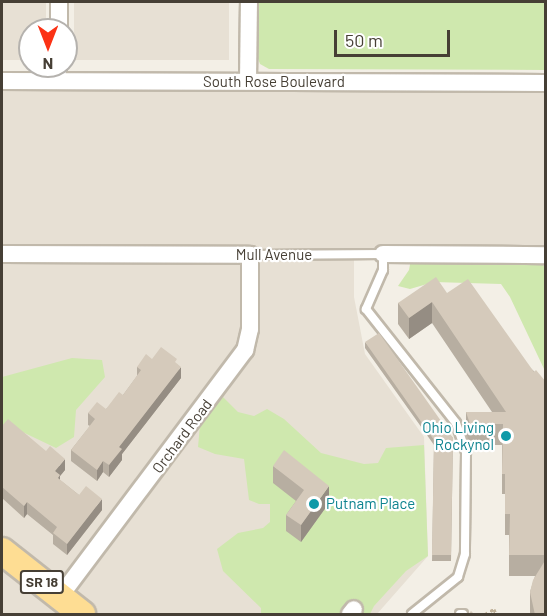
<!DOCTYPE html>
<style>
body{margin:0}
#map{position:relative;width:547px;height:616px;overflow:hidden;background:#f3efe6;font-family:Barlow,sans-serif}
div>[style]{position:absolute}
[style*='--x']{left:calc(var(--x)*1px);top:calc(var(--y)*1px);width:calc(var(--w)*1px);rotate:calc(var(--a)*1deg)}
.residential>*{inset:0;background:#e7e0d4;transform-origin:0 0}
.green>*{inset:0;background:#cfe8ae}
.path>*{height:3px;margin-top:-1.5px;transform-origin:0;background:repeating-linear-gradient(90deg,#c0b29a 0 3px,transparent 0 6px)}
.roads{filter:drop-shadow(2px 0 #c1b9ab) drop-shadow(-2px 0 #c1b9ab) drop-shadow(0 2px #c1b9ab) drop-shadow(0 -2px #c1b9ab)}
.lane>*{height:8px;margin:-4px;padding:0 4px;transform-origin:4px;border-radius:4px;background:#fff}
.street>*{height:16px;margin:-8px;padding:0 8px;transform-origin:8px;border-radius:8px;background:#fff}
.primary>*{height:26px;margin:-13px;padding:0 13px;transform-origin:13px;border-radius:13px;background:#fedd93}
.wall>*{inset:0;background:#b7aea1}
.shaded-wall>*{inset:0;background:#958d83}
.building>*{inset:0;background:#d5cabb}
.dots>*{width:16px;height:16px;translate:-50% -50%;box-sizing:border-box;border:3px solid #fff;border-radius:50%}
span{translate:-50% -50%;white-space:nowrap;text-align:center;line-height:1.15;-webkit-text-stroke:4.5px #fff;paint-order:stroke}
.shield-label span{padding:2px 4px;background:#fff;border:2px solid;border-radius:4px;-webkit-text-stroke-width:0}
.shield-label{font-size:14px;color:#463f35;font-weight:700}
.street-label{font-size:15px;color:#463f35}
.culture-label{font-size:15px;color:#0d838f}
.right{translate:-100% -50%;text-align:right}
.left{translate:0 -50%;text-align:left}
.frame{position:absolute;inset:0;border:3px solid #463f35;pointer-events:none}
.north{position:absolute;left:18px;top:18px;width:60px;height:60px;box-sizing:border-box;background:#fff;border:2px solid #b5b2ae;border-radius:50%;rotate:180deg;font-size:16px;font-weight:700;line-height:24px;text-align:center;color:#463f35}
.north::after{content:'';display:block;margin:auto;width:21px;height:27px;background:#fb3215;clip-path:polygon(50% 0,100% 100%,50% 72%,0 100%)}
.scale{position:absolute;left:334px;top:30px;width:116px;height:27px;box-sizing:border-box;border:3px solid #463f35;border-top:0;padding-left:8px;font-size:18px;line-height:21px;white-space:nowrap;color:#463f35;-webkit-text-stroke:4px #fff;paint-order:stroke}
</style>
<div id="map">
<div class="residential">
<div style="clip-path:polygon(2px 2px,46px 2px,46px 30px,30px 30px,30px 60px,2px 60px)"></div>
<div style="left:74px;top:2px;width:155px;height:58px"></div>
<div style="clip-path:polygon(2px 81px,545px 83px,545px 255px,354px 255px,354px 297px,365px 354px,424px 437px,428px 556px,377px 614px,2px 614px)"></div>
</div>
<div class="green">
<div style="clip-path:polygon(258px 2px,545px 2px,545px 70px,269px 69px,260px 64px,257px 56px)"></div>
<div style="clip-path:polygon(411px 259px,536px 260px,544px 266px,545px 371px,510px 297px,501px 284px,434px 282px,410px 289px,398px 286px,409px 270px)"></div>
<div style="clip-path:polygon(72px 358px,102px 360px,105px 377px,76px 410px,74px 437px,56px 448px,12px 427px,2px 433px,2px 377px)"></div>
<div style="clip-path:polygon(223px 397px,238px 412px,254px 416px,267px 409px,284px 419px,321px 453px,364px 464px,378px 463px,386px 448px,424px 445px,428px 556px,406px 571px,374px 606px,370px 614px,261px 614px,261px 608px,223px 571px,217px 549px,238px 533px,263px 528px,270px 522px,270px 504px,259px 504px,249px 500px,244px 459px,215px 454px,198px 447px,200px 425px)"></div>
</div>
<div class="path">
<div style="--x:485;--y:614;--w:10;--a:-29"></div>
<div style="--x:494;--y:609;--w:5;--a:68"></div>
</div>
<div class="roads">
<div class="lane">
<div style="--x:250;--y:255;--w:133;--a:-0.4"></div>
<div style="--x:383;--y:254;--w:16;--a:90"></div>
<div style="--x:383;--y:270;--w:43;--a:113.6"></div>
<div style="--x:366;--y:309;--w:145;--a:51.7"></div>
<div style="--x:456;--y:423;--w:31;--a:71"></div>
<div style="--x:466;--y:452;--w:102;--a:90.6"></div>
<div style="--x:465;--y:554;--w:24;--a:107"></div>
<div style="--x:458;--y:577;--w:59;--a:141.2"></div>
<div style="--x:460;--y:614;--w:3;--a:0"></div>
</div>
<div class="street">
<div style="--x:59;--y:30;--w:28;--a:-90"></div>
<div style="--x:2;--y:81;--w:544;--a:0.21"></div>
<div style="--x:57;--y:81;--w:15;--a:-86"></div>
<div style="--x:248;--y:81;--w:79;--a:-89.3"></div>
<div style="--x:2;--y:254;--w:248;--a:0.2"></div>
<div style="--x:250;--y:255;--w:74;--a:90"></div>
<div style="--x:250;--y:329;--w:22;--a:103"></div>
<div style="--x:245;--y:350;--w:308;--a:126.9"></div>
<div style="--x:383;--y:254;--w:163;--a:0.4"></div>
<div style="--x:350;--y:614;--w:6;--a:-51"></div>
</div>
<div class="primary">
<div style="--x:2;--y:551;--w:102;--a:38.2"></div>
</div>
</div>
<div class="wall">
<div style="clip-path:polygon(447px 293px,546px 382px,546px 615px,530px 615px,530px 592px,535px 576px,509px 576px,509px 535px,505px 535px,505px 494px,502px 494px,502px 445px,470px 445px,466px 433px,466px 412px,492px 412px,432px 323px,409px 339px,398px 324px,398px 303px)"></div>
<div style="clip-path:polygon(365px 342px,453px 438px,451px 561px,432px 561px,434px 445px,365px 348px)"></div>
<div style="clip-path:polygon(177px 364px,181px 378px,122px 454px,122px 460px,109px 477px,103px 472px,97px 481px,71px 461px,71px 450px,90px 426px,88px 425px,88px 413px,106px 409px,123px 395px,137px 376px,137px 367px)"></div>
<div style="clip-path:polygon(2px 426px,65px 470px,60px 476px,60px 480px,79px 495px,102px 510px,67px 555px,53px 544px,53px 535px,27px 514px,24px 518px,2px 498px)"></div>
<div style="clip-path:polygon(273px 466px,329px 503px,301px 542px,286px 531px,286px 515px,296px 501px,273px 483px)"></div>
</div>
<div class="shaded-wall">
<div style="clip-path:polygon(432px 302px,432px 323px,409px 339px,409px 318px)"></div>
<div style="clip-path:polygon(181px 367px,181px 378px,122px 454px,122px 460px,109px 477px,109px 465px,119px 447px)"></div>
<div style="clip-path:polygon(65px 459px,65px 470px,60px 476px,60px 486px,55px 471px)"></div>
<div style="clip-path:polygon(103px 461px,103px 472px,97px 481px,97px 470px)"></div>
<div style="clip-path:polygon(329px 486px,329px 503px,301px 542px,301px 525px)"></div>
<div style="clip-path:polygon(102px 499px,102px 510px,67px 555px,67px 544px)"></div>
<div style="clip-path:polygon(27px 502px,27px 514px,24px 518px,24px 506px)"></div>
</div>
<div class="building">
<div style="clip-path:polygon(436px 277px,447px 293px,468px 279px,534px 372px,536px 370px,546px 382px,546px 555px,509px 555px,510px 514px,505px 514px,505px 474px,502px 474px,503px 424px,470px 424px,466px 412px,506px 412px,432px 302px,409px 318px,398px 303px)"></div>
<div style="clip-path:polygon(379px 333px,453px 438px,451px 555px,432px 555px,434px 440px,365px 342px)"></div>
<div style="clip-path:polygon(161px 347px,177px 359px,175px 362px,181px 367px,119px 447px,122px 449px,109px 465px,103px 461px,97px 470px,71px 450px,95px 419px,88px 413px,97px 402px,106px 409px,119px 392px,123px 395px,141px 370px,137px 367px,146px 354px,152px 359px)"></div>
<div style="clip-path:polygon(8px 419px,46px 451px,50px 446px,65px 459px,55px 471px,60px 475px,58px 478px,79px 495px,86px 486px,102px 499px,67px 544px,53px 533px,57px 527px,27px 502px,24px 506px,2px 487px,2px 426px)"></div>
<div style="clip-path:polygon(284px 450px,329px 486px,301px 525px,286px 515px,304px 490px,273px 466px)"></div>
<div style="clip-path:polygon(546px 559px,546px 615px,535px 615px,530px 592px,533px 580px)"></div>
<div style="clip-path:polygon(471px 611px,475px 615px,468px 615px)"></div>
</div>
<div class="dots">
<div style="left:506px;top:436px;background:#0f9aa8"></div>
<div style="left:314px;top:504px;background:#0f9aa8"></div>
</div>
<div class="shield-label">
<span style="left:42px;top:582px">SR 18</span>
</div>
<div class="street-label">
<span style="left:274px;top:82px">South Rose Boulevard</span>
<span style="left:274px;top:255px">Mull Avenue</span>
<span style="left:182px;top:436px;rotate:-53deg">Orchard Road</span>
</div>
<div class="culture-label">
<span class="right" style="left:494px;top:436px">Ohio Living<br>Rockynol</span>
<span class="left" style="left:326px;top:504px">Putnam Place</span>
</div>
<div class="frame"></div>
<div class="north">N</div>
<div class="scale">50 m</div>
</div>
